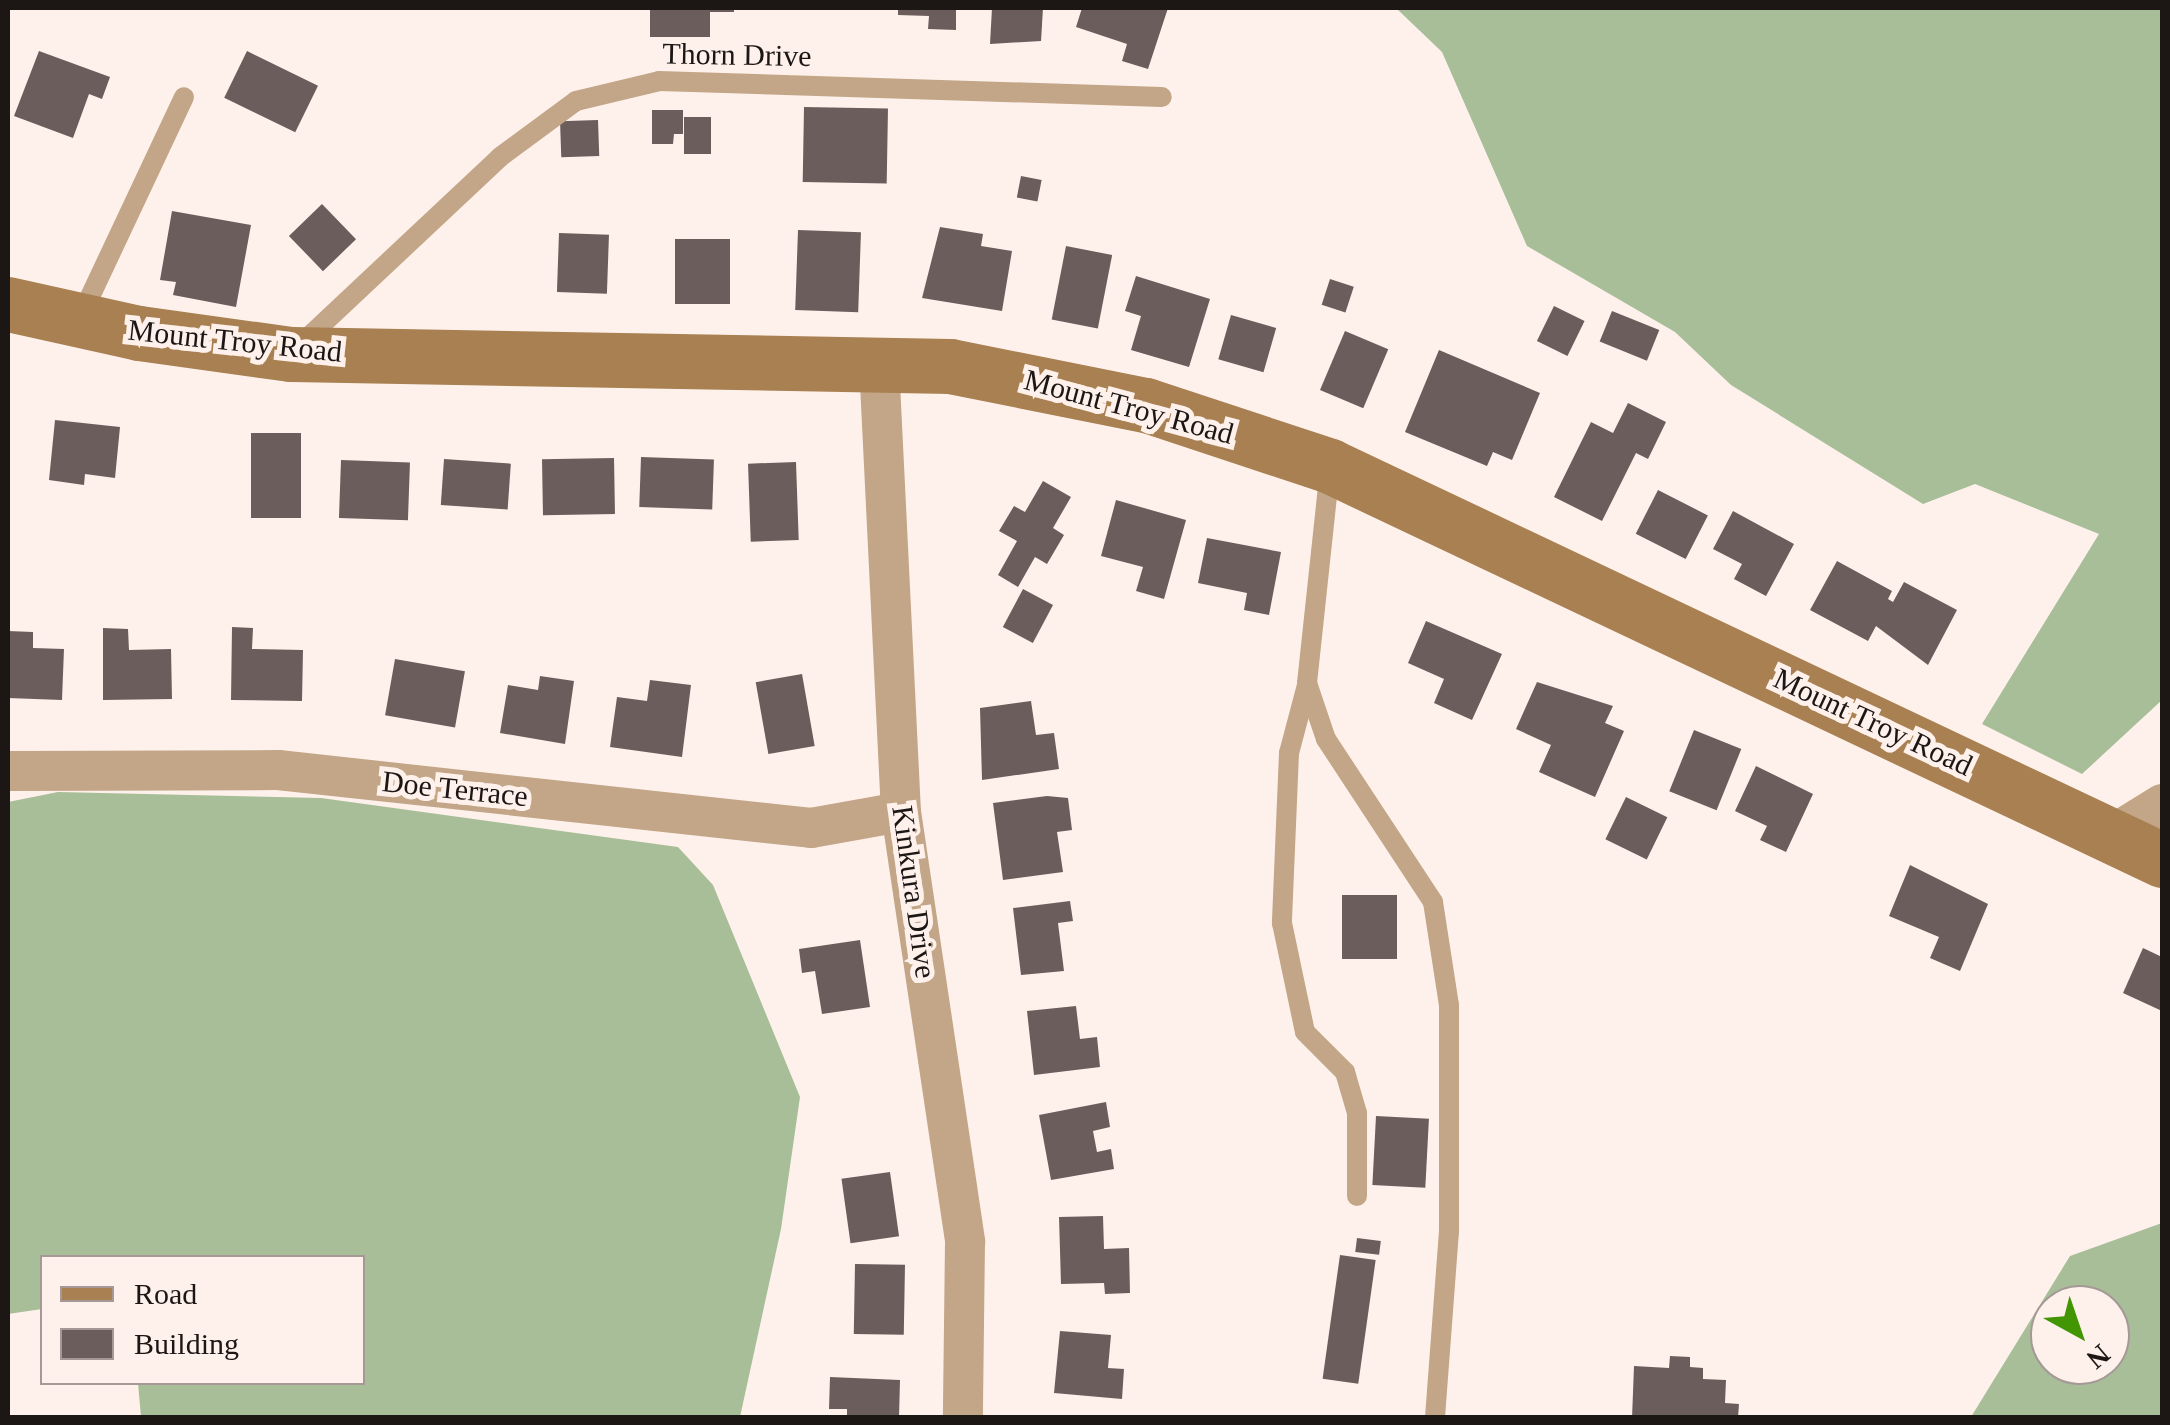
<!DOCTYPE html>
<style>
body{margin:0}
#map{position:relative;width:2170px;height:1425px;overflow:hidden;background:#fef1ec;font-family:"Times New Roman",serif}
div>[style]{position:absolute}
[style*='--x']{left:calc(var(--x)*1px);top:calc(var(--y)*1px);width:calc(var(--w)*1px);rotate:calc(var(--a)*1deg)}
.forest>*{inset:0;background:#a7be98}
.building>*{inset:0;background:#6b5d5b;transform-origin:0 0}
.lane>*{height:20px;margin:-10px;padding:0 10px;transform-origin:10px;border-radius:10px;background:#c2a687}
.street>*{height:40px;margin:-20px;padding:0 20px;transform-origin:20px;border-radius:20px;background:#c2a687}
.secondary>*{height:55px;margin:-27.5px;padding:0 27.5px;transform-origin:27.5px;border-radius:27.5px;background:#a88051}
span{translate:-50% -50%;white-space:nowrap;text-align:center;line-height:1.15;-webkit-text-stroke:10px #fef1ec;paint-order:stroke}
.street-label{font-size:30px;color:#1c1614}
.frame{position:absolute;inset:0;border:10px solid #1c1614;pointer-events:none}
.legend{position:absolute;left:40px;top:1255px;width:325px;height:130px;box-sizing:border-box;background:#fef1ec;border:2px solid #a49996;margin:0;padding:12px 18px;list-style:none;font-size:30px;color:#1c1614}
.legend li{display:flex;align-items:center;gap:20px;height:50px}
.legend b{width:50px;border:2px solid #a49996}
.north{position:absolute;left:2030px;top:1285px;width:100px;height:100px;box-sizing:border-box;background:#fef1ec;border:2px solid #a49996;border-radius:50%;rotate:140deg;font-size:28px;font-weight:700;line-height:40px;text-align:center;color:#1c1614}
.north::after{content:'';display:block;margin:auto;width:35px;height:45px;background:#429603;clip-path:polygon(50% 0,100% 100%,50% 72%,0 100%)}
</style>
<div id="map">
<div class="forest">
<div style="clip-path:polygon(1396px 8px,2162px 8px,2162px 700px,2082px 774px,1982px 724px,2099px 534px,1975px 484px,1923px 504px,1731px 385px,1675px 332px,1527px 246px,1442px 52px)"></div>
<div style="clip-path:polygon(58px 792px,321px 798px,678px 847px,713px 885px,800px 1097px,781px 1229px,740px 1417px,141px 1417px,138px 1383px,362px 1382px,362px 1258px,42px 1258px,42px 1309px,8px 1314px,8px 802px)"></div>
<div style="clip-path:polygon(evenodd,2162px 1223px,2162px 1417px,1971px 1417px,2070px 1256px,2162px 1223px,2050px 1305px,2110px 1305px,2110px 1365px,2050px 1365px,2050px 1305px)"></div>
</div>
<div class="building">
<div style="clip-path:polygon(650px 8px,734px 8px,734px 12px,710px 12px,710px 37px,650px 37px)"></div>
<div style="clip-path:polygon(898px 8px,956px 8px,956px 30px,928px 29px,929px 16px,898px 15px)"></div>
<div style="clip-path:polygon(992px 8px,1043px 8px,1041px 41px,990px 44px)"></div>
<div style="clip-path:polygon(1082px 8px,1168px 8px,1148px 69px,1122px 61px,1127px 44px,1076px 27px)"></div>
<div style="clip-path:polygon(39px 51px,110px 77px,102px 99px,89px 94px,73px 138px,14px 116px)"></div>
<div style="left:247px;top:51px;width:79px;height:52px;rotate:26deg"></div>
<div style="left:804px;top:107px;width:84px;height:75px;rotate:1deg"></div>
<div style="clip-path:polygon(652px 110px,683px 110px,683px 134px,674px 134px,673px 144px,652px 144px)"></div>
<div style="left:684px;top:117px;width:27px;height:37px"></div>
<div style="left:598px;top:120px;width:36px;height:38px;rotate:88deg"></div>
<div style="left:1021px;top:176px;width:21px;height:22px;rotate:11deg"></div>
<div style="left:322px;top:204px;width:49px;height:46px;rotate:46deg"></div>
<div style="clip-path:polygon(172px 211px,251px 225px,236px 307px,173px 295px,176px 282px,160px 280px)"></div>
<div style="clip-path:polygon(940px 227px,983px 234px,981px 246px,1012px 251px,1002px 311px,922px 298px)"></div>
<div style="left:798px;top:230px;width:63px;height:80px;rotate:2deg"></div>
<div style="left:559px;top:233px;width:50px;height:59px;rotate:2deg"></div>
<div style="left:675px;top:239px;width:55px;height:65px"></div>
<div style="left:1066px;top:246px;width:47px;height:75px;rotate:11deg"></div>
<div style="clip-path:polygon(1136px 276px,1210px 299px,1189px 367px,1131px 350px,1141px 316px,1125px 311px)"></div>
<div style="left:1330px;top:279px;width:25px;height:27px;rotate:18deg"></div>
<div style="left:1554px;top:306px;width:34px;height:39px;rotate:26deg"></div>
<div style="left:1612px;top:311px;width:51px;height:33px;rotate:22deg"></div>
<div style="left:1231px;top:315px;width:47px;height:46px;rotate:16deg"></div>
<div style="left:1345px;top:331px;width:47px;height:64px;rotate:23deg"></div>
<div style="clip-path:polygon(1439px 350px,1540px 393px,1512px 460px,1493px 452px,1487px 466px,1405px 432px)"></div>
<div style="clip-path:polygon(1628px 403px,1666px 422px,1648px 459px,1636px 453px,1602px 521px,1554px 497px,1591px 422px,1613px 433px)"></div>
<div style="clip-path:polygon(55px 420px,120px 427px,115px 478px,85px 474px,84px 485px,49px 480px)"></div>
<div style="left:251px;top:433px;width:50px;height:85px"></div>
<div style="left:641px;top:457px;width:73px;height:50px;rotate:2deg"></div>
<div style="left:614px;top:458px;width:56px;height:72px;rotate:89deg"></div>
<div style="left:444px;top:459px;width:67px;height:46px;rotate:4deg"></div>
<div style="left:341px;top:460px;width:69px;height:58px;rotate:2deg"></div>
<div style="left:796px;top:462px;width:78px;height:48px;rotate:88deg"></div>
<div style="clip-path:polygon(1043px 481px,1071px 497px,1053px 528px,1064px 535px,1047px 564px,1035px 557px,1018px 587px,998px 575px,1017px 541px,999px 531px,1014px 506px,1025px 512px)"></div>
<div style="left:1658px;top:490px;width:56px;height:49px;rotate:27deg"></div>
<div style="clip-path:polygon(1116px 500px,1186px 520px,1164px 599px,1136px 591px,1143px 567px,1101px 556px)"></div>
<div style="clip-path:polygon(1733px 511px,1794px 544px,1766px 596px,1734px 579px,1742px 564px,1713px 549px)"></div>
<div style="clip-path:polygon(1207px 538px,1281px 552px,1269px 615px,1244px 610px,1247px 593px,1198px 583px)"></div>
<div style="clip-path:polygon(1837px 561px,1892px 591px,1888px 599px,1893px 602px,1904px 582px,1957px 610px,1928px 665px,1876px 626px,1868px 641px,1810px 610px)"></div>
<div style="left:1023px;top:589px;width:34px;height:43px;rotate:28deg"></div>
<div style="clip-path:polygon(1426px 621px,1502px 654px,1472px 720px,1434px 703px,1444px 679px,1408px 663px)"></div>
<div style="clip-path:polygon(232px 627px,253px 628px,252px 649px,303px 650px,302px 701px,231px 700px)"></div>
<div style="clip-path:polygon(103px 628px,128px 629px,129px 650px,171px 649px,172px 699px,103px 700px)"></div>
<div style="clip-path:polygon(8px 631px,33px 632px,33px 648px,64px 649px,62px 700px,8px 698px)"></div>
<div style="left:395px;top:659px;width:71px;height:57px;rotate:10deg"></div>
<div style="left:802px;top:674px;width:73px;height:47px;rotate:80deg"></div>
<div style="clip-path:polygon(540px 676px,574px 681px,565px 744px,500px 733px,508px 685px,538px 690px)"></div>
<div style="clip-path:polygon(650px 680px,691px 685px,682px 757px,610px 747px,617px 697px,647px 701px)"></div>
<div style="clip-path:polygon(1537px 682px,1613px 706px,1605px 723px,1624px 731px,1595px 797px,1539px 772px,1551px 745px,1516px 729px)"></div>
<div style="clip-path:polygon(1031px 701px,1036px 735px,1054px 733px,1059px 769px,982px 780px,980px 708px)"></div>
<div style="left:1694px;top:730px;width:51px;height:66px;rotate:22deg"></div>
<div style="clip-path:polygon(1756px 766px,1813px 794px,1786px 852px,1760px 840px,1767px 826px,1735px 811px)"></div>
<div style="clip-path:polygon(1047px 796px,1068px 798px,1072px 830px,1057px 832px,1063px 872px,1003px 880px,993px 803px)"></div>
<div style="left:1626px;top:797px;width:46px;height:47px;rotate:26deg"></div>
<div style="clip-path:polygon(1910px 865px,1988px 904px,1960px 971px,1930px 958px,1939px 937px,1889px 916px)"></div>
<div style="left:1342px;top:895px;width:55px;height:64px"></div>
<div style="clip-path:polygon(1070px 901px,1073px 921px,1058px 923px,1064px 971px,1021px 975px,1013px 908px)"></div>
<div style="clip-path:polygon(860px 940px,870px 1007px,822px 1014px,815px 971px,802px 973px,799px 949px)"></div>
<div style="clip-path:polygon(2143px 948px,2162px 957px,2162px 1011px,2123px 993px)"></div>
<div style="clip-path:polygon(1076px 1006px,1080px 1039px,1097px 1037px,1100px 1067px,1034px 1075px,1027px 1011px)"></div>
<div style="clip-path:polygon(1106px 1102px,1110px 1127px,1093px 1131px,1097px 1152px,1111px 1149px,1114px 1169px,1051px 1180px,1039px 1115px)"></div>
<div style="left:1376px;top:1116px;width:53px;height:69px;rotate:3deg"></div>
<div style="left:890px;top:1172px;width:65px;height:49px;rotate:82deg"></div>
<div style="clip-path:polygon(1103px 1216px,1104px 1249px,1129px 1248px,1130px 1293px,1105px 1294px,1104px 1283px,1061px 1284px,1059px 1217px)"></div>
<div style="left:1357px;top:1238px;width:24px;height:14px;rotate:7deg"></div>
<div style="left:1340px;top:1255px;width:36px;height:125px;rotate:8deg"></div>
<div style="left:855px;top:1264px;width:50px;height:70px;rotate:1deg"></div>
<div style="clip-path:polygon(1060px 1331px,1111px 1335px,1108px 1368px,1124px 1369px,1122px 1399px,1054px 1393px)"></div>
<div style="clip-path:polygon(1670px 1356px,1690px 1357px,1690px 1367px,1703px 1368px,1703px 1379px,1726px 1380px,1725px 1403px,1739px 1404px,1738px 1418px,1632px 1418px,1634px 1366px,1669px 1368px)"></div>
<div style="clip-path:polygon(830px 1377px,900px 1380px,899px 1418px,847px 1418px,847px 1409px,829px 1409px)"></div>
</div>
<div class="lane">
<div style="--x:80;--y:318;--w:244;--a:-64.8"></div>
<div style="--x:300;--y:345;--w:274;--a:-43.2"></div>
<div style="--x:500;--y:157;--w:94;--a:-36.4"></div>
<div style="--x:576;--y:101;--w:85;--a:-13.5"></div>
<div style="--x:659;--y:81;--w:503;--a:1.82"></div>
<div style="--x:1330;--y:468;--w:216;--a:96.1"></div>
<div style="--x:1307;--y:683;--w:59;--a:71.3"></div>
<div style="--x:1326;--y:739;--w:195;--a:56.7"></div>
<div style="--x:1433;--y:902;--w:104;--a:81.2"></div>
<div style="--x:1449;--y:1005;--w:226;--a:90"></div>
<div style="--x:1449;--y:1231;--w:188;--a:94.3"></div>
<div style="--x:1307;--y:685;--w:70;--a:104.8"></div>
<div style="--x:1289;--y:753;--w:170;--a:92.4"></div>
<div style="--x:1282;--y:923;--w:111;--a:78.1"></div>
<div style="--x:1305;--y:1032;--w:57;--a:45"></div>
<div style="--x:1345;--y:1072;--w:43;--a:73.7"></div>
<div style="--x:1357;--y:1113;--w:83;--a:90"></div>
</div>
<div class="street">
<div style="--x:879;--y:363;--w:450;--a:87.2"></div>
<div style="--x:901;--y:812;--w:435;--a:81.5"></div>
<div style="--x:965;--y:1242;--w:176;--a:90.7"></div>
<div style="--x:8;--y:771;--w:270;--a:-0.2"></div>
<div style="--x:278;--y:770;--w:536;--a:6.21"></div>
<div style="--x:811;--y:828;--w:91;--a:-10.1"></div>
<div style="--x:2112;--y:835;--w:59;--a:-31.8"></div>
</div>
<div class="secondary">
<div style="--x:8;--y:304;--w:134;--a:12.5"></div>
<div style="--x:139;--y:333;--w:153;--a:7.9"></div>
<div style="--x:291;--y:354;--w:659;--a:1.04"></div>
<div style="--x:950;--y:366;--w:200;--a:11.3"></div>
<div style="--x:1146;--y:405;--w:194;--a:18.3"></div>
<div style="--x:1330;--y:466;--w:921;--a:25.34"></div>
</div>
<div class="street-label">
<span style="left:737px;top:55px;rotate:1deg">Thorn Drive</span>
<span style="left:235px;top:341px;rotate:6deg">Mount Troy Road</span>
<span style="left:1129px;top:407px;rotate:15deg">Mount Troy Road</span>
<span style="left:1873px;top:722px;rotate:25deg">Mount Troy Road</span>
<span style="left:455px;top:789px;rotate:6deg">Doe Terrace</span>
<span style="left:914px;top:892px;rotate:82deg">Kinkura Drive</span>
</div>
<div class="frame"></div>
<ul class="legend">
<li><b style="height:12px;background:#a88051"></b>Road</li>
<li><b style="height:28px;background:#6b5d5b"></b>Building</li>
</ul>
<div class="north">N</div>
</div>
